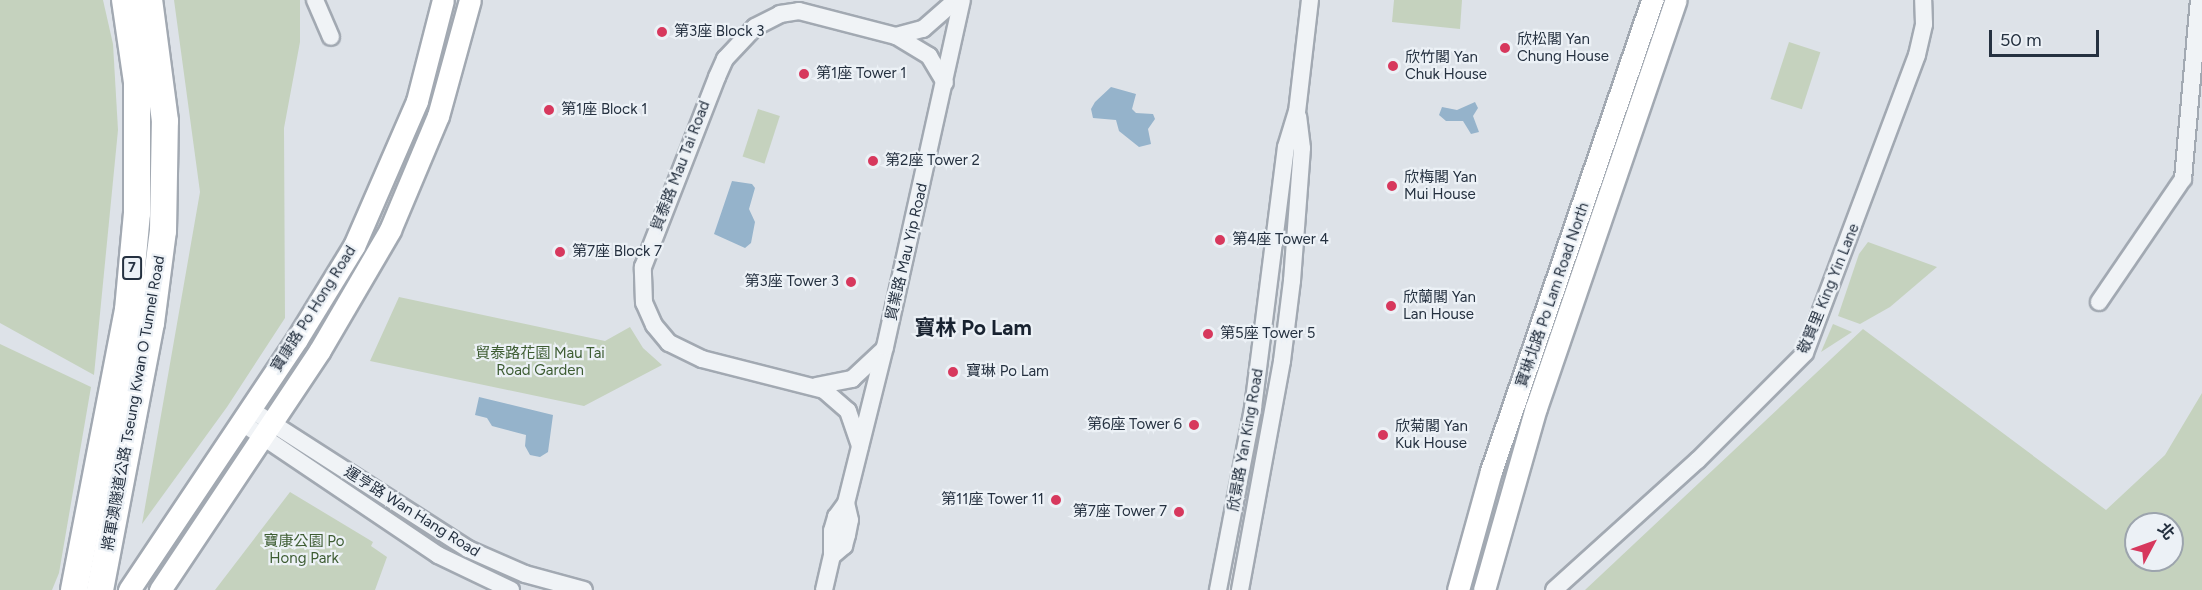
<!DOCTYPE html>
<meta charset="utf-8">
<style>
body{margin:0}
#map{position:relative;width:2202px;height:590px;overflow:hidden;background:#dde2e8;font-family:Figtree,"Noto Sans TC",sans-serif}
div>[style]{position:absolute}
[style*='--x']{left:calc(var(--x)*1px);top:calc(var(--y)*1px);width:calc(var(--w)*1px);rotate:calc(var(--a)*1deg)}
.green>*{inset:0;background:#c5d2be;transform-origin:0 0}
.water>*{inset:0;background:#95b3cb}
.roads{filter:drop-shadow(2px 0 #a2a9b2) drop-shadow(-2px 0 #a2a9b2) drop-shadow(0 2px #a2a9b2) drop-shadow(0 -2px #a2a9b2)}
.minor>*{height:16px;margin:-8px;padding:0 8px;transform-origin:8px;border-radius:8px;background:#f0f3f6}
.major>*{height:21px;margin:-10.5px;padding:0 10.5px;transform-origin:10.5px;border-radius:10.5px;background:#fff}
.highway>*{height:26px;margin:-13px;padding:0 13px;transform-origin:13px;border-radius:13px;background:#fff}
.dots>*{width:16px;height:16px;translate:-50% -50%;box-sizing:border-box;border:3px solid #ecf1f6;border-radius:50%}
span{translate:-50% -50%;white-space:nowrap;text-align:center;line-height:1.15;-webkit-text-stroke:4.5px #ecf1f6;paint-order:stroke}
.shield-label span{padding:2px 4px;background:#ecf1f6;border:2px solid;border-radius:4px;-webkit-text-stroke-width:0}
.shield-label{font-size:14px;color:#253140;font-weight:700}
.poi-label{font-size:15px;color:#253140}
.left{translate:0 -50%;text-align:left}
.right{translate:-100% -50%;text-align:right}
.street-label{font-size:15px;color:#253140}
.park-label{font-size:15px;color:#3d5c32}
.district-label{font-size:21px;color:#182230;font-weight:700}
.north{position:absolute;left:2124px;top:512px;width:60px;height:60px;box-sizing:border-box;background:#ecf1f6;border:2px solid #9ca4ad;border-radius:50%;rotate:49deg;font-size:16px;font-weight:700;line-height:24px;text-align:center;color:#253140}
.north::after{content:'';display:block;margin:auto;width:21px;height:27px;background:#d7385d;clip-path:polygon(50% 0,100% 100%,50% 72%,0 100%)}
.scale{position:absolute;left:1989px;top:30px;width:110px;height:27px;box-sizing:border-box;border:3px solid #253140;border-top:0;padding-left:8px;font-size:18px;line-height:21px;white-space:nowrap;color:#253140;-webkit-text-stroke:4px #ecf1f6;paint-order:stroke}
</style>
<div id="map">
<div class="green">
<div style="clip-path:polygon(0 0,103px 0,113px 44px,118px 130px,94px 375px,0 323px)"></div>
<div style="clip-path:polygon(174px 0,300px 0,300px 42px,284px 128px,285px 318px,227px 407px,142px 524px,200px 192px)"></div>
<div style="clip-path:polygon(1394px 0,1462px 0,1460px 29px,1392px 22px)"></div>
<div style="left:1789px;top:42px;width:33px;height:60px;rotate:18deg"></div>
<div style="left:758px;top:109px;width:23px;height:50px;rotate:18deg"></div>
<div style="clip-path:polygon(1868px 242px,1937px 267px,1890px 307px,1860px 324px,1838px 316px,1859px 254px)"></div>
<div style="clip-path:polygon(399px 297px,605px 341px,630px 327px,643px 348px,662px 365px,584px 406px,370px 361px)"></div>
<div style="clip-path:polygon(1833px 324px,1852px 332px,1821px 352px)"></div>
<div style="clip-path:polygon(evenodd,1863px 329px,2106px 510px,2165px 455px,2202px 393px,2202px 590px,1585px 590px,1863px 329px,2136px 524px,2172px 524px,2172px 560px,2136px 560px,2136px 524px)"></div>
<div style="clip-path:polygon(0 344px,91px 387px,59px 573px,52px 590px,0 590px)"></div>
<div style="clip-path:polygon(290px 492px,373px 542px,371px 546px,387px 557px,375px 590px,215px 590px)"></div>
</div>
<div class="water">
<div style="clip-path:polygon(1111px 87px,1136px 94px,1132px 109px,1136px 113px,1153px 114px,1155px 119px,1148px 129px,1151px 144px,1139px 147px,1119px 131px,1116px 120px,1093px 118px,1091px 109px,1095px 102px)"></div>
<div style="clip-path:polygon(1475px 102px,1478px 108px,1473px 116px,1479px 132px,1471px 134px,1463px 121px,1446px 121px,1439px 115px,1442px 107px,1457px 110px)"></div>
<div style="clip-path:polygon(732px 181px,752px 184px,755px 188px,749px 209px,755px 222px,751px 243px,745px 248px,714px 234px)"></div>
<div style="clip-path:polygon(479px 397px,553px 415px,548px 452px,540px 457px,530px 455px,525px 446px,526px 435px,492px 426px,487px 418px,475px 415px)"></div>
</div>
<div class="roads">
<div class="minor">
<div style="--x:315;--y:0;--w:40;--a:66.6"></div>
<div style="--x:896;--y:36;--w:28;--a:-15"></div>
<div style="--x:923;--y:29;--w:44;--a:-41.3"></div>
<div style="--x:2099;--y:302;--w:149;--a:-55.7"></div>
<div style="--x:2183;--y:179;--w:180;--a:-84.9"></div>
<div style="--x:816;--y:386;--w:37;--a:-11"></div>
<div style="--x:852;--y:379;--w:41;--a:-43"></div>
<div style="--x:250;--y:409;--w:259;--a:32.7"></div>
<div style="--x:468;--y:549;--w:62;--a:23.7"></div>
<div style="--x:525;--y:574;--w:61;--a:15.2"></div>
<div style="--x:241;--y:422;--w:238;--a:34"></div>
<div style="--x:438;--y:555;--w:81;--a:25.6"></div>
<div style="--x:860;--y:446;--w:37;--a:-109"></div>
<div style="--x:848;--y:411;--w:32;--a:-139"></div>
<div style="--x:824;--y:390;--w:126;--a:-165.7"></div>
<div style="--x:702;--y:359;--w:37;--a:-154"></div>
<div style="--x:669;--y:343;--w:23;--a:-130"></div>
<div style="--x:654;--y:325;--w:24;--a:-114"></div>
<div style="--x:644;--y:303;--w:36;--a:-92"></div>
<div style="--x:643;--y:267;--w:204;--a:-68.7"></div>
<div style="--x:717;--y:77;--w:20;--a:-66"></div>
<div style="--x:725;--y:59;--w:44;--a:-46.8"></div>
<div style="--x:755;--y:27;--w:28;--a:-27"></div>
<div style="--x:780;--y:14;--w:19;--a:-9"></div>
<div style="--x:799;--y:11;--w:100;--a:14.5"></div>
<div style="--x:896;--y:36;--w:39;--a:31"></div>
<div style="--x:929;--y:56;--w:31;--a:59"></div>
<div style="--x:832;--y:556;--w:16;--a:-40"></div>
<div style="--x:844;--y:546;--w:11;--a:-75"></div>
<div style="--x:847;--y:535;--w:15;--a:-79"></div>
<div style="--x:850;--y:520;--w:17;--a:-103"></div>
<div style="--x:824;--y:590;--w:35;--a:-77"></div>
<div style="--x:832;--y:556;--w:25;--a:-90"></div>
<div style="--x:832;--y:531;--w:15;--a:-74"></div>
<div style="--x:836;--y:517;--w:17;--a:-54"></div>
<div style="--x:846;--y:503;--w:161;--a:-76"></div>
<div style="--x:885;--y:347;--w:355;--a:-77.5"></div>
<div style="--x:1218;--y:590;--w:185;--a:-79.1"></div>
<div style="--x:1253;--y:408;--w:263;--a:-82.8"></div>
<div style="--x:1286;--y:147;--w:37;--a:-73"></div>
<div style="--x:1297;--y:112;--w:113;--a:-83.4"></div>
<div style="--x:1240;--y:590;--w:233;--a:-79.6"></div>
<div style="--x:1282;--y:361;--w:81;--a:-82.9"></div>
<div style="--x:1292;--y:281;--w:133;--a:-85.7"></div>
<div style="--x:1302;--y:148;--w:32;--a:-97"></div>
<div style="--x:1554;--y:590;--w:194;--a:-42.1"></div>
<div style="--x:1698;--y:460;--w:151;--a:-45"></div>
<div style="--x:1805;--y:353;--w:318;--a:-69.4"></div>
<div style="--x:1917;--y:55;--w:32;--a:-77"></div>
<div style="--x:1924;--y:24;--w:24;--a:-92"></div>
</div>
<div class="major">
<div style="--x:129;--y:590;--w:302;--a:-56.2"></div>
<div style="--x:297;--y:339;--w:109;--a:-58.5"></div>
<div style="--x:354;--y:246;--w:158;--a:-66.5"></div>
<div style="--x:417;--y:101;--w:104;--a:-75.6"></div>
<div style="--x:160;--y:590;--w:288;--a:-56.3"></div>
<div style="--x:320;--y:350;--w:139;--a:-59.7"></div>
<div style="--x:390;--y:230;--w:124;--a:-67.2"></div>
<div style="--x:438;--y:116;--w:120;--a:-74.6"></div>
<div style="--x:1458;--y:590;--w:123;--a:-74.5"></div>
<div style="--x:1491;--y:471;--w:498;--a:-71.1"></div>
<div style="--x:1484;--y:590;--w:189;--a:-74.1"></div>
<div style="--x:1536;--y:408;--w:431;--a:-71.1"></div>
</div>
<div class="highway">
<div style="--x:74;--y:590;--w:285;--a:-79.1"></div>
<div style="--x:128;--y:310;--w:97;--a:-84.7"></div>
<div style="--x:137;--y:213;--w:131;--a:-90"></div>
<div style="--x:137;--y:82;--w:83;--a:-98.3"></div>
<div style="--x:100;--y:590;--w:272;--a:-79.2"></div>
<div style="--x:151;--y:323;--w:93;--a:-82.6"></div>
<div style="--x:163;--y:231;--w:110;--a:-89"></div>
<div style="--x:165;--y:121;--w:122;--a:-97.5"></div>
</div>
</div>
<div class="dots">
<div style="left:662px;top:32px;background:#d7385d"></div>
<div style="left:1505px;top:48px;background:#d7385d"></div>
<div style="left:1393px;top:66px;background:#d7385d"></div>
<div style="left:804px;top:74px;background:#d7385d"></div>
<div style="left:549px;top:110px;background:#d7385d"></div>
<div style="left:873px;top:161px;background:#d7385d"></div>
<div style="left:1392px;top:186px;background:#d7385d"></div>
<div style="left:1220px;top:240px;background:#d7385d"></div>
<div style="left:560px;top:252px;background:#d7385d"></div>
<div style="left:851px;top:282px;background:#d7385d"></div>
<div style="left:1391px;top:306px;background:#d7385d"></div>
<div style="left:1208px;top:334px;background:#d7385d"></div>
<div style="left:953px;top:372px;background:#d7385d"></div>
<div style="left:1194px;top:425px;background:#d7385d"></div>
<div style="left:1383px;top:435px;background:#d7385d"></div>
<div style="left:1056px;top:500px;background:#d7385d"></div>
<div style="left:1179px;top:512px;background:#d7385d"></div>
</div>
<div class="shield-label">
<span style="left:132px;top:268px">7</span>
</div>
<div class="poi-label">
<span class="left" style="left:674px;top:32px">第3座 Block 3</span>
<span class="left" style="left:1517px;top:48px">欣松閣 Yan<br>Chung House</span>
<span class="left" style="left:1405px;top:66px">欣竹閣 Yan<br>Chuk House</span>
<span class="left" style="left:816px;top:74px">第1座 Tower 1</span>
<span class="left" style="left:561px;top:110px">第1座 Block 1</span>
<span class="left" style="left:885px;top:161px">第2座 Tower 2</span>
<span class="left" style="left:1404px;top:186px">欣梅閣 Yan<br>Mui House</span>
<span class="left" style="left:1232px;top:240px">第4座 Tower 4</span>
<span class="left" style="left:572px;top:252px">第7座 Block 7</span>
<span class="right" style="left:839px;top:282px">第3座 Tower 3</span>
<span class="left" style="left:1403px;top:306px">欣蘭閣 Yan<br>Lan House</span>
<span class="left" style="left:1220px;top:334px">第5座 Tower 5</span>
<span class="left" style="left:966px;top:372px">寶琳 Po Lam</span>
<span class="right" style="left:1182px;top:425px">第6座 Tower 6</span>
<span class="left" style="left:1395px;top:435px">欣菊閣 Yan<br>Kuk House</span>
<span class="right" style="left:1044px;top:500px">第11座 Tower 11</span>
<span class="right" style="left:1167px;top:512px">第7座 Tower 7</span>
</div>
<div class="street-label">
<span style="left:681px;top:166px;rotate:-69deg">貿泰路 Mau Tai Road</span>
<span style="left:907px;top:252px;rotate:-77deg">貿業路 Mau Yip Road</span>
<span style="left:1829px;top:289px;rotate:-68deg">敬賢里 King Yin Lane</span>
<span style="left:1553px;top:295px;rotate:-71deg">寶琳北路 Po Lam Road North</span>
<span style="left:314px;top:309px;rotate:-58deg">寶康路 Po Hong Road</span>
<span style="left:134px;top:403px;rotate:-80deg">將軍澳隧道公路 Tseung Kwan O Tunnel Road</span>
<span style="left:1246px;top:440px;rotate:-80deg">欣景路 Yan King Road</span>
<span style="left:412px;top:512px;rotate:32deg">運亨路 Wan Hang Road</span>
</div>
<div class="park-label">
<span style="left:540px;top:362px">貿泰路花園 Mau Tai<br>Road Garden</span>
<span style="left:304px;top:550px">寶康公園 Po<br>Hong Park</span>
</div>
<div class="district-label">
<span style="left:973px;top:328px">寶林 Po Lam</span>
</div>
<div class="north">北</div>
<div class="scale">50 m</div>
</div>
